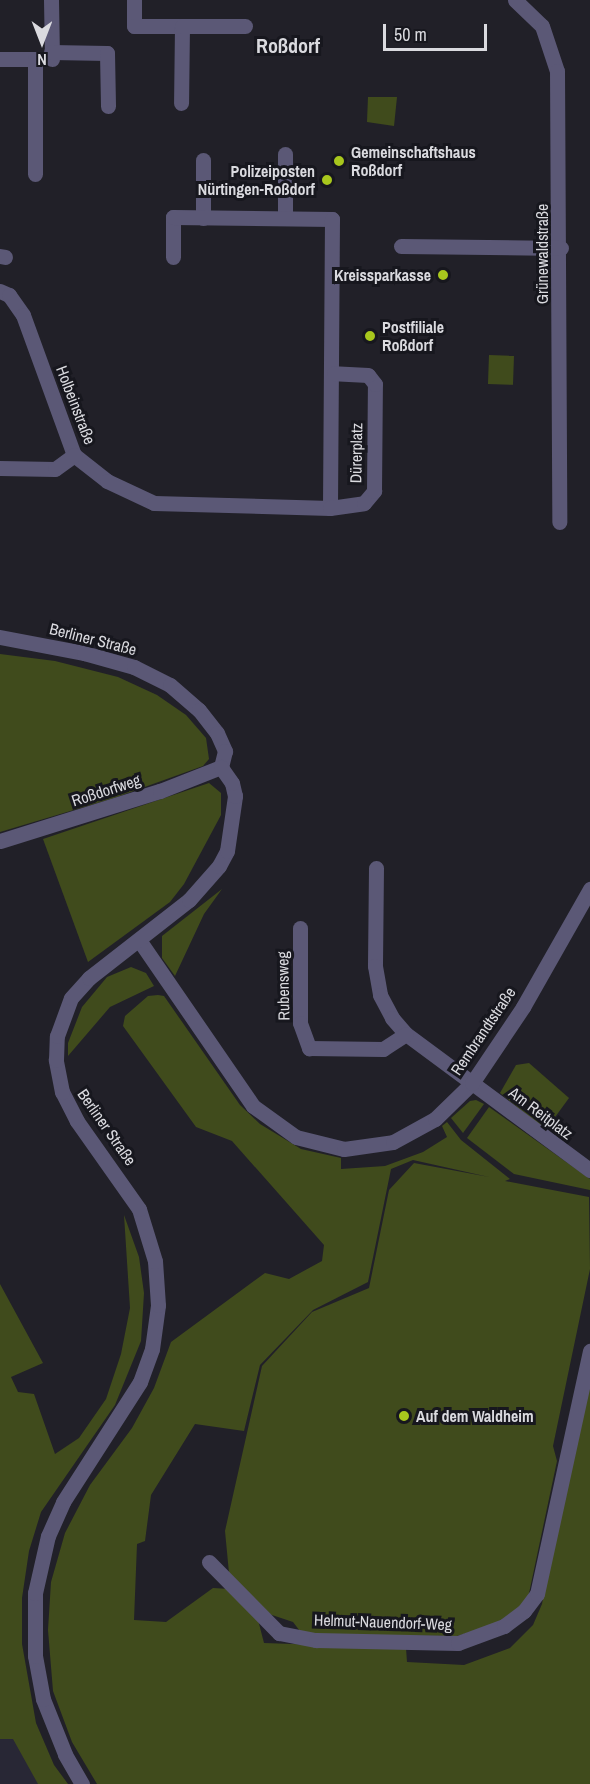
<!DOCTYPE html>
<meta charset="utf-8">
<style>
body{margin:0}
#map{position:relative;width:590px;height:1784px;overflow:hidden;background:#212028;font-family:"Archivo Narrow",sans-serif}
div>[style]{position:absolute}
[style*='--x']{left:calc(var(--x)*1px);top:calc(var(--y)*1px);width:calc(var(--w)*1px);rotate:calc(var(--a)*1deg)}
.built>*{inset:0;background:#282735}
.green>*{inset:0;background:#404b1c;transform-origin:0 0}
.minor>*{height:15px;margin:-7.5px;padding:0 7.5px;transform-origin:7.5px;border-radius:7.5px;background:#5b5876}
.dots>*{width:16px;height:16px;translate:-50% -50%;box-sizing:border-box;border:3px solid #17171e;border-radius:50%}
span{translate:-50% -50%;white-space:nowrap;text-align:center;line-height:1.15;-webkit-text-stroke:6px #17171e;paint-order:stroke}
.poi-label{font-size:16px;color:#dadadf;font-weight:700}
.left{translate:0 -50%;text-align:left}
.right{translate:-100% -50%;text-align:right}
.street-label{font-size:16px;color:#dadadf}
.quarter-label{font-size:20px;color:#dadadf;font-weight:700}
.north{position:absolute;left:12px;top:12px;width:60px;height:60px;-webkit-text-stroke:4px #17171e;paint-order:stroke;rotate:180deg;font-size:16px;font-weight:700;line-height:24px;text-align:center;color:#dadadf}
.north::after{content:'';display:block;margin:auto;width:21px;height:27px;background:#dadadf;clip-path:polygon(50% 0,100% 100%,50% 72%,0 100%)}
.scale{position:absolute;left:383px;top:24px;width:104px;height:27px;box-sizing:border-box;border:3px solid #dadadf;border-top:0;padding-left:8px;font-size:18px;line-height:21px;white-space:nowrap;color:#dadadf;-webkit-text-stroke:4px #17171e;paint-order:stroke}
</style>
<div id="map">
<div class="built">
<div style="clip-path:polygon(21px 1728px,67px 1784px,0 1784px,0 1729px)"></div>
</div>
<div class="green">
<div style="clip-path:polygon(368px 97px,397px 97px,394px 126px,367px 122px)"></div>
<div style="left:489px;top:355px;width:25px;height:29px;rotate:2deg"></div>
<div style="clip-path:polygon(0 654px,55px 661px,118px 677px,157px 695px,186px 715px,206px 738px,209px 759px,203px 766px,114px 798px,0 832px)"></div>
<div style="clip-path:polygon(209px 783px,221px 793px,221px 815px,184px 884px,170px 902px,88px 962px,43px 839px)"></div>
<div style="clip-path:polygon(222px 889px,204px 914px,175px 976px,162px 958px,162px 936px)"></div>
<div style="clip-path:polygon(131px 967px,146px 973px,154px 986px,110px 1007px,68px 1056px,68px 1043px,82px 1007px,107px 977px)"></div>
<div style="clip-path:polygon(158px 995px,164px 996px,240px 1105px,260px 1124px,301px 1149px,341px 1158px,341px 1169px,385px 1166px,423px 1152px,447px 1137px,442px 1126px,447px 1122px,461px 1140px,510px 1179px,505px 1181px,589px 1197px,590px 1269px,553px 1446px,557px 1461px,528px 1598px,518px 1610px,493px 1625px,457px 1636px,303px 1635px,293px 1622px,266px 1613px,229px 1573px,225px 1531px,262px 1366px,312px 1312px,369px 1288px,389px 1190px,414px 1163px,489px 1177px,413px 1160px,391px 1169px,368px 1282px,313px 1310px,260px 1365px,244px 1431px,195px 1424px,151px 1495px,145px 1541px,137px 1544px,134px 1620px,166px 1622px,213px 1588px,229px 1589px,257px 1616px,264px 1643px,406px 1648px,407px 1662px,464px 1665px,510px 1648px,533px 1625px,542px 1604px,573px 1438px,590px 1383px,590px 1784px,97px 1784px,72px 1742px,53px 1691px,48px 1630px,51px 1582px,65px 1533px,90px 1485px,132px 1428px,154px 1388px,171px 1342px,265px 1273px,289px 1279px,322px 1261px,324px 1245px,232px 1141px,196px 1127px,123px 1026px,125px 1016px,148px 996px)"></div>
<div style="clip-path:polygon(529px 1063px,569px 1098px,550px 1124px,541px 1126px,500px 1093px,516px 1065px)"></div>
<div style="clip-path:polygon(476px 1100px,484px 1104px,463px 1133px,451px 1118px,470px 1101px)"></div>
<div style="clip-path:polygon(489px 1107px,590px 1179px,590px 1190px,514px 1174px,467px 1138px)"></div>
<div style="clip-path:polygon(124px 1215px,139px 1257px,144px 1293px,141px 1341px,115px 1405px,41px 1512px,29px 1551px,22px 1598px,22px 1644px,36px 1723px,54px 1765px,68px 1784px,38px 1784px,13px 1739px,0 1739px,0 1284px,43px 1363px,11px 1377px,18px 1392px,34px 1394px,55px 1454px,79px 1438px,106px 1399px,121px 1354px,130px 1308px)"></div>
</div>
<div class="minor">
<div style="--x:51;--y:0;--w:59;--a:89"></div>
<div style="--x:134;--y:0;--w:26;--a:90"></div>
<div style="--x:134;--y:26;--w:48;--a:0"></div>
<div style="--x:182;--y:26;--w:77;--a:90.7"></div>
<div style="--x:515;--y:0;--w:37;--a:44"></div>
<div style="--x:542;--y:26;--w:47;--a:71.6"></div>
<div style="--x:557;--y:71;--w:451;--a:89.7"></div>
<div style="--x:182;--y:26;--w:63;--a:0"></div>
<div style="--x:51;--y:52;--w:56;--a:1"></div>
<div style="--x:107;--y:53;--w:53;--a:88.9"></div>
<div style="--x:0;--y:59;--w:35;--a:0"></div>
<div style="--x:35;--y:59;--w:115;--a:90"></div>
<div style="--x:203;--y:218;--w:58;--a:-90"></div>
<div style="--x:285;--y:218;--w:64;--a:-90"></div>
<div style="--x:401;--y:246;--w:160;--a:0.7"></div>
<div style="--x:0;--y:256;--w:5;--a:11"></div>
<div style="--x:173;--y:257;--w:40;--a:-90"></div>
<div style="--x:173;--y:217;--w:159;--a:0.7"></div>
<div style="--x:332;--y:219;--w:289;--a:90.4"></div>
<div style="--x:0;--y:291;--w:10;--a:24"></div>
<div style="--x:9;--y:295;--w:24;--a:55"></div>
<div style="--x:23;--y:315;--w:149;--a:70"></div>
<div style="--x:74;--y:455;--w:42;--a:38.2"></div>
<div style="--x:107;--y:481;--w:52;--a:25.1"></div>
<div style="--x:154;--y:503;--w:176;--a:1.6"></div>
<div style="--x:330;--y:508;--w:34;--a:-8"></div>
<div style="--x:364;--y:503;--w:16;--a:-50"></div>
<div style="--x:374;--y:491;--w:107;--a:-89.5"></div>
<div style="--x:375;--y:384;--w:11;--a:-128"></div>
<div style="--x:368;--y:375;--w:34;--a:-177"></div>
<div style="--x:0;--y:468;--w:55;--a:1"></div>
<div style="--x:55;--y:469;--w:24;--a:-36"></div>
<div style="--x:0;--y:637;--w:86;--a:10.8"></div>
<div style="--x:84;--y:653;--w:52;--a:15.6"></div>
<div style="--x:134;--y:667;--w:40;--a:26.6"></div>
<div style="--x:170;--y:685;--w:38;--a:41"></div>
<div style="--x:199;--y:710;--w:29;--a:52"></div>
<div style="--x:217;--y:733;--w:20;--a:66"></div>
<div style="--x:225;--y:751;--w:16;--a:104"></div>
<div style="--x:0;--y:841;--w:168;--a:-17.4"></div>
<div style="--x:160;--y:791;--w:66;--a:-21.5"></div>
<div style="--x:376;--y:868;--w:98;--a:90.6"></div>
<div style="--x:375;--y:966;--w:29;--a:80"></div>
<div style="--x:380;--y:995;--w:26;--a:62"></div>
<div style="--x:392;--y:1018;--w:21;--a:49"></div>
<div style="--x:406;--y:1034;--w:229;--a:36.5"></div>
<div style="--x:300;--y:928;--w:95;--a:90"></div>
<div style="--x:300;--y:1023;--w:27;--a:70"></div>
<div style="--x:309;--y:1048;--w:74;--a:0.8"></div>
<div style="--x:383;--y:1049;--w:27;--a:-33"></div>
<div style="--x:139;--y:940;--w:201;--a:55.5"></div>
<div style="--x:253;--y:1106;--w:53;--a:35.8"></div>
<div style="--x:296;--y:1137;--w:49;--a:14"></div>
<div style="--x:344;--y:1149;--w:49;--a:-8.1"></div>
<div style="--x:393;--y:1142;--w:48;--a:-28.7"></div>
<div style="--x:435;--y:1119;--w:52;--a:-44.2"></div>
<div style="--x:472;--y:1083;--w:92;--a:-56.1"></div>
<div style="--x:523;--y:1007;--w:136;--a:-60.4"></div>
<div style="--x:209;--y:1562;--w:100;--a:45.4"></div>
<div style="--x:279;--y:1633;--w:38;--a:11"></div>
<div style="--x:316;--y:1640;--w:142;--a:1.2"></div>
<div style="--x:458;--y:1643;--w:49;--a:-20.3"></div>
<div style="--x:504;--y:1626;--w:25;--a:-37"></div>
<div style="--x:524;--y:1611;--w:21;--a:-53"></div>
<div style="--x:537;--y:1594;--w:249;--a:-77.7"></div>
<div style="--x:82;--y:1784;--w:34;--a:-120"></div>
<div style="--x:65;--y:1754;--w:59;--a:-111.8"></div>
<div style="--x:43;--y:1699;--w:44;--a:-100.5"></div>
<div style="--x:35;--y:1656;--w:63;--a:-90"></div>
<div style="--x:35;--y:1593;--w:58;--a:-77.2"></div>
<div style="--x:48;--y:1536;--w:37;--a:-66"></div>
<div style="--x:63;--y:1502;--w:143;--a:-57.3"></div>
<div style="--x:140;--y:1382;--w:35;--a:-70"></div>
<div style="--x:152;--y:1349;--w:44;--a:-82.2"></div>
<div style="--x:158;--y:1305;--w:44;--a:-93.9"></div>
<div style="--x:155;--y:1261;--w:54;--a:-107.1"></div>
<div style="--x:139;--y:1209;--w:108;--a:-125.2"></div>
<div style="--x:77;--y:1121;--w:33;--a:-117"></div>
<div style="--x:62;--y:1092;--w:33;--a:-101"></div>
<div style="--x:56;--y:1060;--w:24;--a:-88"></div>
<div style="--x:57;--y:1036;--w:40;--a:-69.8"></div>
<div style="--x:71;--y:998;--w:27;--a:-48"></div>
<div style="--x:89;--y:978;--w:127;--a:-38"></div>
<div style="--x:189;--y:900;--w:45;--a:-48.6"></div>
<div style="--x:219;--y:866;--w:17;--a:-62"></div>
<div style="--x:227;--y:851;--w:56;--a:-81.7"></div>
<div style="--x:235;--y:796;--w:13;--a:-103"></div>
<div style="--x:232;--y:783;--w:19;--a:-125"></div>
</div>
<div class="dots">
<div style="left:339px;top:161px;background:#a8c71d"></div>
<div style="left:327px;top:180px;background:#a8c71d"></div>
<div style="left:443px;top:275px;background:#a8c71d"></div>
<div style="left:370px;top:336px;background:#a8c71d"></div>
<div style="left:404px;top:1416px;background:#a8c71d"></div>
</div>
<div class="poi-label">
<span class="left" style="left:351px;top:161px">Gemeinschaftshaus<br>Roßdorf</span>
<span class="right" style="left:315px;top:180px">Polizeiposten<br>Nürtingen-Roßdorf</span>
<span class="right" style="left:431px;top:275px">Kreissparkasse</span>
<span class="left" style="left:382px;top:336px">Postfiliale<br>Roßdorf</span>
<span class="left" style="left:416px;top:1416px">Auf dem Waldheim</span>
</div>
<div class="street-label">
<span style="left:542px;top:254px;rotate:-90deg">Grünewaldstraße</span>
<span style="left:76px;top:405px;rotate:69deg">Holbeinstraße</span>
<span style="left:356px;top:453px;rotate:-89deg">Dürerplatz</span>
<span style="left:93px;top:639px;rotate:14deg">Berliner Straße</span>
<span style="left:106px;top:790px;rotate:-18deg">Roßdorfweg</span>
<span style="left:283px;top:986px;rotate:-91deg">Rubensweg</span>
<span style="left:483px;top:1031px;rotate:-56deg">Rembrandtstraße</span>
<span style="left:541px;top:1113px;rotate:37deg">Am Reitplatz</span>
<span style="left:107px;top:1127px;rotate:55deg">Berliner Straße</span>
<span style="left:383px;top:1622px;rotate:2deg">Helmut-Nauendorf-Weg</span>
</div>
<div class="quarter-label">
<span style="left:288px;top:45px">Roßdorf</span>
</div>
<div class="north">N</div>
<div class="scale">50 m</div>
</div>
